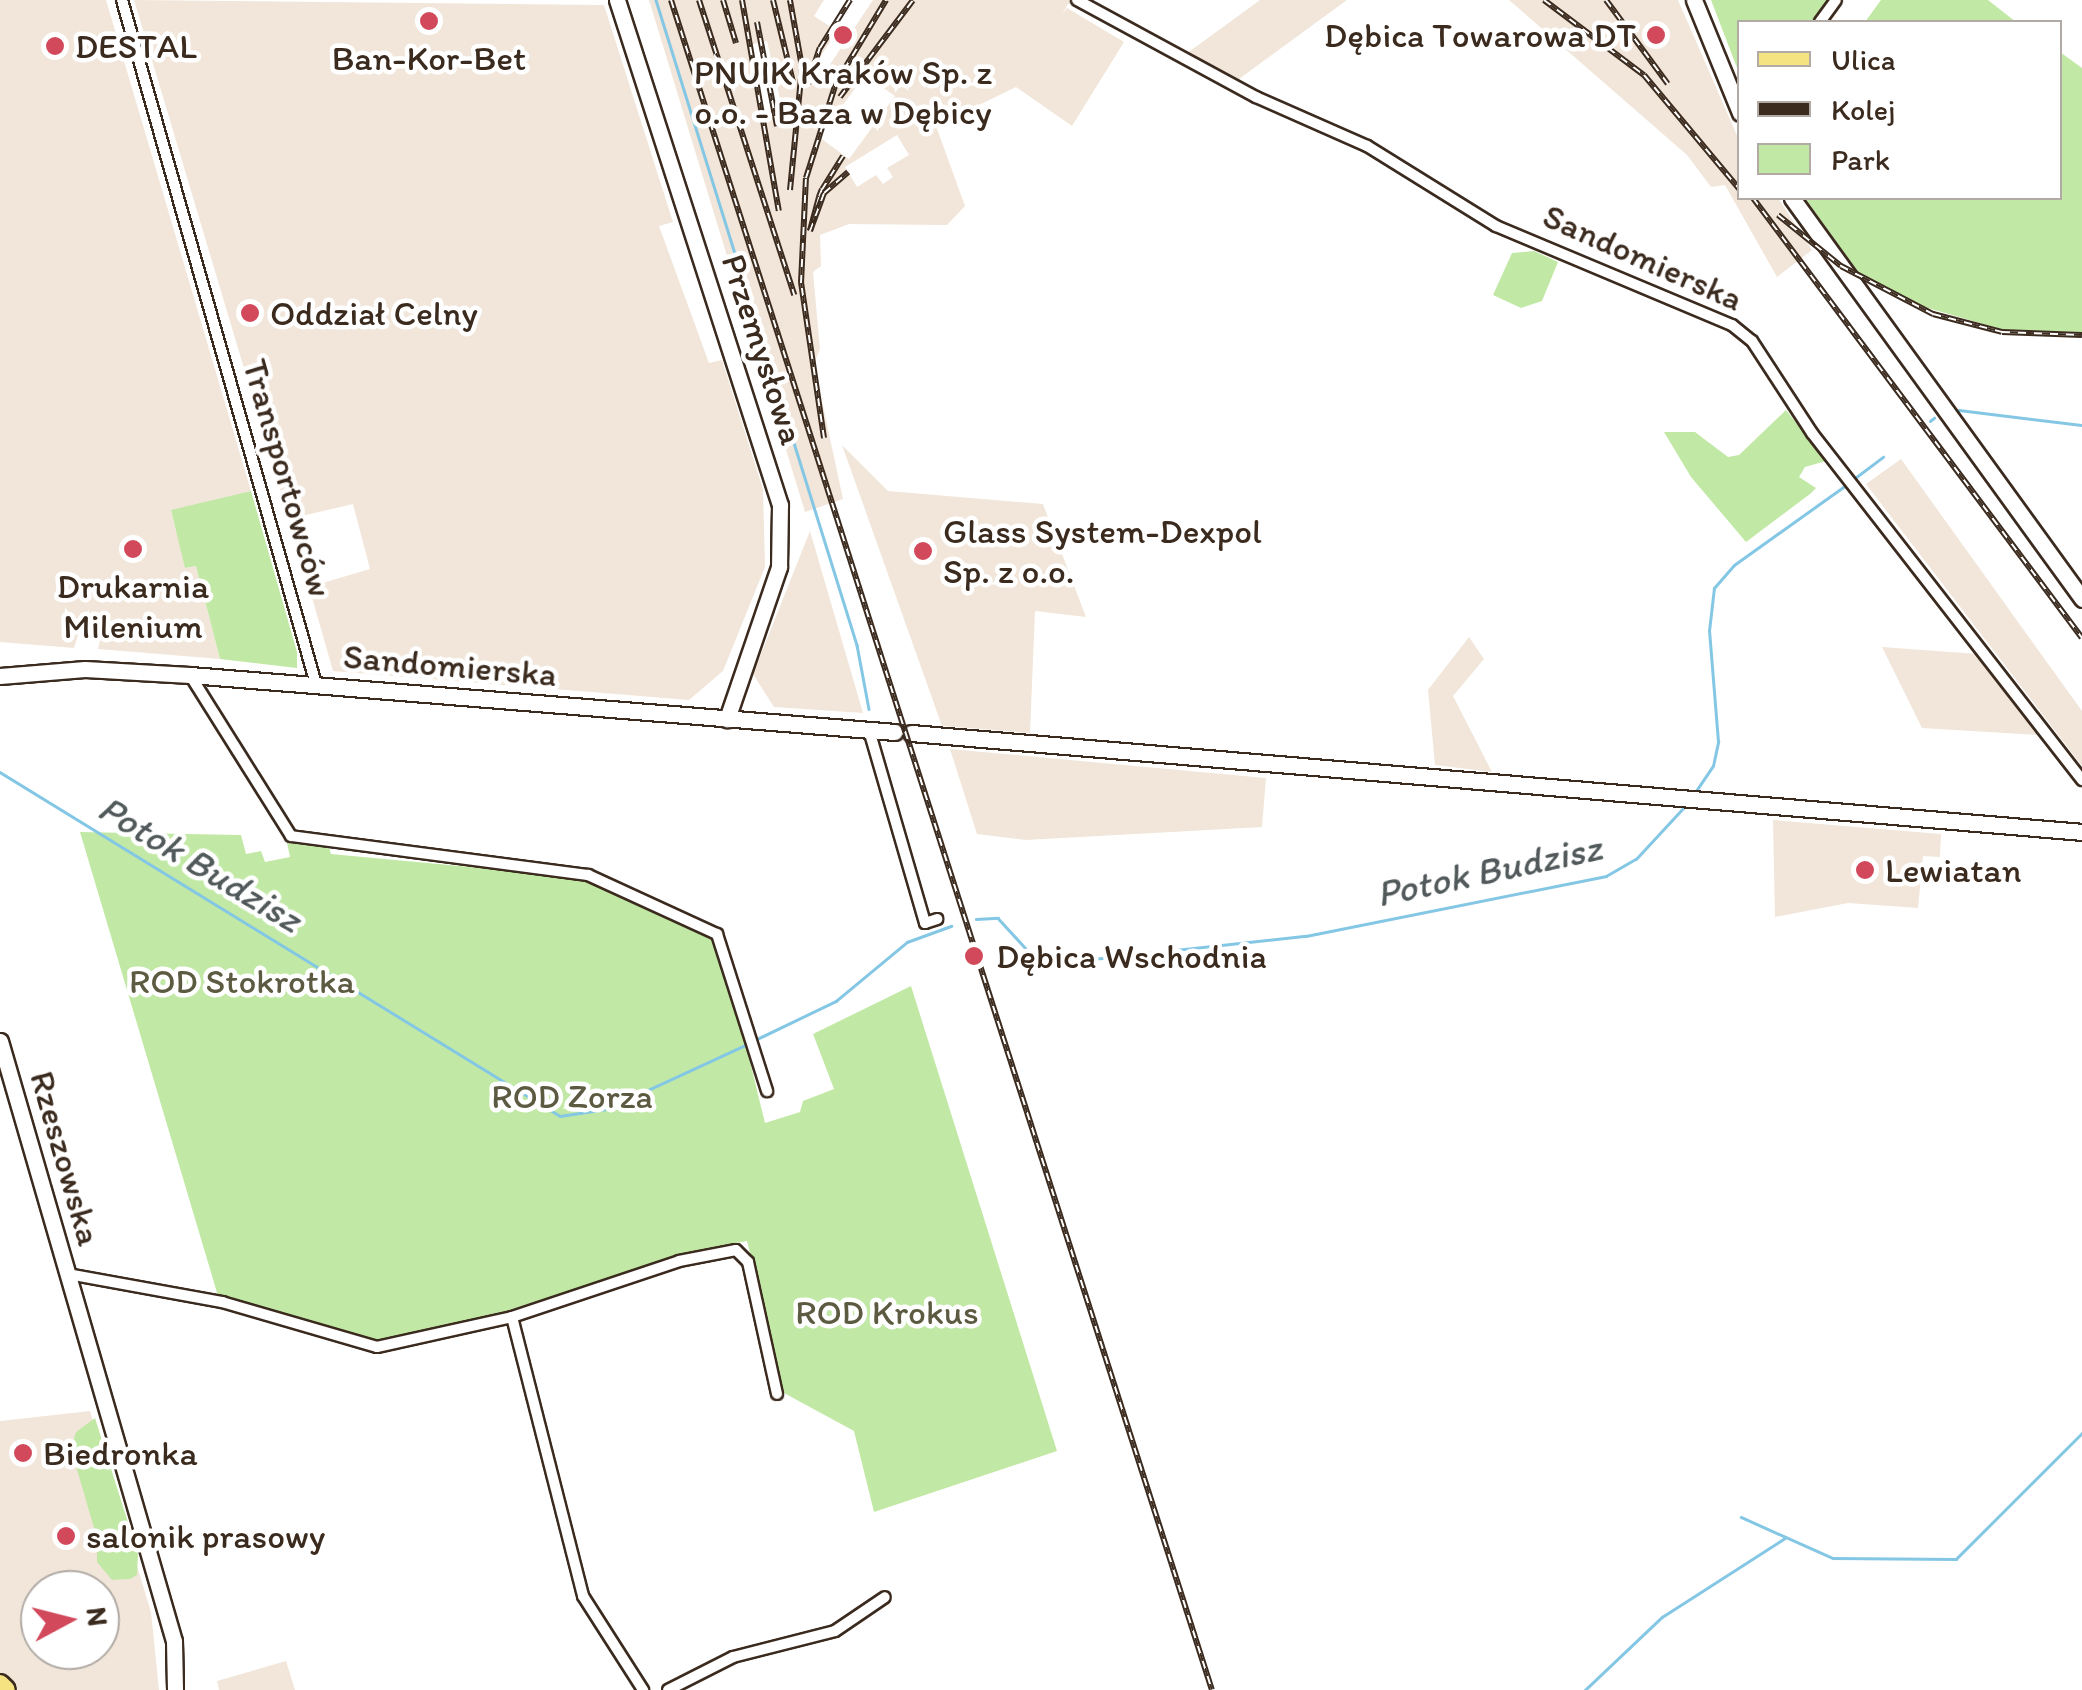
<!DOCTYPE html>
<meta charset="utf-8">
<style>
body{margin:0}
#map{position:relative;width:2082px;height:1690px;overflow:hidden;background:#fff;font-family:Itim,sans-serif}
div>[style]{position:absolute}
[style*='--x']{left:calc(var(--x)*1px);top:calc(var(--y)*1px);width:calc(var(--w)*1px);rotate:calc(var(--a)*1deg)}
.built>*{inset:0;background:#f1e6d9}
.green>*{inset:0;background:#c1e9a5}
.stream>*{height:2.5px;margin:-1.25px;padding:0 1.25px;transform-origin:1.25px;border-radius:1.25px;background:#84c7e5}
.roads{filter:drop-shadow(2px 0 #3b2a1e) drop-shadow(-2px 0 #3b2a1e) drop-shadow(0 2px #3b2a1e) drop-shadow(0 -2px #3b2a1e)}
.street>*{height:10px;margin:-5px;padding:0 5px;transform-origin:5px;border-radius:5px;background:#fff}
.secondary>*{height:15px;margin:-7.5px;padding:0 7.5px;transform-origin:7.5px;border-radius:7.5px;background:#fff}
.primary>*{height:18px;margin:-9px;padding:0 9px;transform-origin:9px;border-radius:9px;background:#f5e381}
.rail>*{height:6px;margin-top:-3px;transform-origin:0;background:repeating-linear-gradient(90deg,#fff 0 8px,#3b2a1e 0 16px);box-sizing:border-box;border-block:2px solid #3b2a1e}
.dots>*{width:28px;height:28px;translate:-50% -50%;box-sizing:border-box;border:5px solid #fff;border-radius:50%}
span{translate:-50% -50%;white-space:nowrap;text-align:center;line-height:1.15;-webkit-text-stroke:9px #fff;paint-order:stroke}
.poi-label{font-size:35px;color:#3b2a1e}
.right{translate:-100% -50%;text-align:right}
.left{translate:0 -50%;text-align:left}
.street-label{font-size:35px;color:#3b2a1e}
.park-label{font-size:35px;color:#5c5a40}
.water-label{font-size:38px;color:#51595a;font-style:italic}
.legend{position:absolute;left:1737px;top:20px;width:325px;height:180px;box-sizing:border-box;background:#fff;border:2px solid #b1aaa5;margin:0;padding:12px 18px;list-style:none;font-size:30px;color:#3b2a1e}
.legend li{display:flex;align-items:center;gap:20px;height:50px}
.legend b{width:50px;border:2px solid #b1aaa5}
.north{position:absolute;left:20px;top:1570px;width:100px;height:100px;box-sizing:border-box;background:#fff;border:2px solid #b1aaa5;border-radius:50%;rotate:83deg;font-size:28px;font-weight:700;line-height:40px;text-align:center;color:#3b2a1e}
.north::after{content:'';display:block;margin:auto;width:35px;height:45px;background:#d1495b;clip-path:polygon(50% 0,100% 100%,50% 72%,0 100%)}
</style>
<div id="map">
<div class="built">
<div style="clip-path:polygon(0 0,106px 0,251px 491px,171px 511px,186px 568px,196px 566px,220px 659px,98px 649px,103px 628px,89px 625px,81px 626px,74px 648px,0 642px)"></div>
<div style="clip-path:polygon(134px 0,604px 5px,673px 222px,659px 226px,709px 363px,722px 360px,763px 489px,765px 567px,723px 671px,689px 700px,333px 671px,309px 587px,370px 569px,353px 504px,289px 519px)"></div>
<div style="clip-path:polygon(evenodd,649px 0,824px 0,814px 16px,837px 31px,817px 62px,827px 69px,873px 0,1081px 0,1068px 4px,1062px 15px,1067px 8px,1124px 42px,1072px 126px,1016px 87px,936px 126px,965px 206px,947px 225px,849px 224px,820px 235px,821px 266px,813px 272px,820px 349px,814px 364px,843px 499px,805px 512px,649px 0,767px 41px,782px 108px,765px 112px,749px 45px,767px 41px,649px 0,865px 75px,895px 96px,849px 159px,819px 137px,865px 75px,649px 0,897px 135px,909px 155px,887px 168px,893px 177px,883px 184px,876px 175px,857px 187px,845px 167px,897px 135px)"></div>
<div style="clip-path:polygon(1260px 0,1347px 0,1239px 79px,1186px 54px)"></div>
<div style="clip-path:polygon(1509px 0,1678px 0,1739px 140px,1740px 198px,1778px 198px,1812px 250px,1777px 277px,1725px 185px,1711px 187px,1687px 155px)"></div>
<div style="clip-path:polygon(842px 445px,888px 491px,1043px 504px,1086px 617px,1035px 611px,1030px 733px,942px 726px)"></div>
<div style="clip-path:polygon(1901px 459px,2082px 711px,2082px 766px,1866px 484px)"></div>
<div style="clip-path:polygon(810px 531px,863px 713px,774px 707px,753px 674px)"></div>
<div style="clip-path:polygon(1469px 637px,1484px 659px,1453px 696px,1492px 772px,1435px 765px,1428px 690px)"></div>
<div style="clip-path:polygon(1882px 647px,1977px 654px,2039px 735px,1922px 728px)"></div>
<div style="clip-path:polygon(950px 749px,1266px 778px,1262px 827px,1026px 840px,977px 834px)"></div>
<div style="clip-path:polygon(1773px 820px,1941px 834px,1940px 857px,1923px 856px,1918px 908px,1848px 903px,1775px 917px)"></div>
<div style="clip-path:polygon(evenodd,90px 1411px,151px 1612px,159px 1690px,18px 1690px,0 1674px,0 1421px,90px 1411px,40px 1590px,100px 1590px,100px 1650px,40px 1650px,40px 1590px)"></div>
<div style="clip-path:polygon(286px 1661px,295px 1690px,219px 1690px,217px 1681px)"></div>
</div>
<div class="green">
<div style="clip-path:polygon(1711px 0,1830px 0,1815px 22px,1740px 22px,1739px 73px)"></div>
<div style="clip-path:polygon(1881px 0,1988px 0,2016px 22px,1865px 22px)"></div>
<div style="clip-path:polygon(2060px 52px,2082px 68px,2082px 332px,2004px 330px,1921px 306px,1858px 272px,1805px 198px,2060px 198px)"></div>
<div style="clip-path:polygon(1534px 251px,1558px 262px,1542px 301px,1521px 308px,1493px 295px,1512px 253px)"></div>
<div style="clip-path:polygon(1786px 410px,1826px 461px,1805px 467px,1799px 477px,1816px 488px,1810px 494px,1746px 542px,1691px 477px,1664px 432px,1695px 432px,1728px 457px,1739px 455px)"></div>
<div style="clip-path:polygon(251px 491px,297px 652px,297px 668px,220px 659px,196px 566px,185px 568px,171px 510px)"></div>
<div style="clip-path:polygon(80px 832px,241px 835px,246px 854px,261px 851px,265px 862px,290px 857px,287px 843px,329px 847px,331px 854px,587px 878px,710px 934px,722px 947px,765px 1123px,800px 1112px,803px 1101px,834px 1089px,813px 1034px,911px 986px,1057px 1451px,874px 1512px,854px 1431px,784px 1393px,747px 1241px,694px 1251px,440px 1332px,379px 1342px,218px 1296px)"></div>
<div style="clip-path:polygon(95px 1418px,138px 1554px,137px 1575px,130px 1579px,112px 1580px,97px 1562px,97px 1538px,71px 1449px,76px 1432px)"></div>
</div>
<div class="stream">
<div style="--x:656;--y:0;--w:676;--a:72.69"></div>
<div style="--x:857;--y:645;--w:65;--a:79.4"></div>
<div style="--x:1959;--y:410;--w:124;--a:7"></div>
<div style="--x:1930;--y:421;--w:5;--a:-37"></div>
<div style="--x:1855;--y:478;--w:35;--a:-37"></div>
<div style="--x:0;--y:772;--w:657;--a:31.56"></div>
<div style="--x:560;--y:1116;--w:48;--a:-8.5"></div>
<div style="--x:607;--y:1109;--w:157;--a:-24.8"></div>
<div style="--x:1696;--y:791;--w:30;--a:-56"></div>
<div style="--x:1713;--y:766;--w:25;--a:-78"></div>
<div style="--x:1718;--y:742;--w:111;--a:-94.6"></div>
<div style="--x:1709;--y:631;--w:43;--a:-83.4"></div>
<div style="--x:1714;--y:588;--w:30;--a:-49"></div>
<div style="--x:1734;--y:565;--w:141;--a:-35.5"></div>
<div style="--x:976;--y:919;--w:22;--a:-3"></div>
<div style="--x:998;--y:918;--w:47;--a:47.6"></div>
<div style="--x:1030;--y:953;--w:28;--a:21"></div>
<div style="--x:1056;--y:963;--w:251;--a:-6.2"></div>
<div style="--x:1306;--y:936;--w:306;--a:-11.3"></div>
<div style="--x:1606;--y:876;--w:34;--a:-30"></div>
<div style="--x:1636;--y:859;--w:72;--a:-47.2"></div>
<div style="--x:757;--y:1039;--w:88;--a:-25.7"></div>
<div style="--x:836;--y:1001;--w:92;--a:-39.7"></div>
<div style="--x:907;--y:942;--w:47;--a:-20"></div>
<div style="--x:1741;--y:1517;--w:101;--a:24"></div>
<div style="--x:1833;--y:1558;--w:123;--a:0.5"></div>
<div style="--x:1956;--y:1559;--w:178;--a:-45"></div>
<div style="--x:1585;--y:1690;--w:106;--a:-43.5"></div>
<div style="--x:1662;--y:1617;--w:146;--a:-32.7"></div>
</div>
<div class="roads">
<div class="street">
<div style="--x:122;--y:0;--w:711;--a:74.17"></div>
<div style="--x:1077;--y:0;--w:204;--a:28.5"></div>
<div style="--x:1256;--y:97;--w:121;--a:23.8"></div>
<div style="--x:1367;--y:146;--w:152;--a:31.8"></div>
<div style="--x:1496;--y:226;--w:256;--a:22.8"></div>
<div style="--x:1732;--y:325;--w:26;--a:39"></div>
<div style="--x:1752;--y:341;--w:110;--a:56.9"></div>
<div style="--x:1812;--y:433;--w:440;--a:52.1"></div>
<div style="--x:1820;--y:22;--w:27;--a:-54"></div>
<div style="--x:190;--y:675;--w:190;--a:57.9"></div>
<div style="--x:291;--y:836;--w:300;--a:7.5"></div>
<div style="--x:588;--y:875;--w:142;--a:24.6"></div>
<div style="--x:717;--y:934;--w:165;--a:72.3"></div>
<div style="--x:869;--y:730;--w:201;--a:73.8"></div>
<div style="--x:925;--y:923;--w:13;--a:-18"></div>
<div style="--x:68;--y:1274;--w:157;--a:10.3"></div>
<div style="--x:222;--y:1302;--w:161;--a:16.2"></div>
<div style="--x:377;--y:1347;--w:138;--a:-12.5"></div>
<div style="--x:512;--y:1317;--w:176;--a:-18.5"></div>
<div style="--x:679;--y:1261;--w:58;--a:-10.9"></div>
<div style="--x:736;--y:1250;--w:17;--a:45"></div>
<div style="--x:748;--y:1262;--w:135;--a:77.6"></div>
<div style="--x:512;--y:1317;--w:288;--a:75.7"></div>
<div style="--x:583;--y:1596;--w:112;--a:57.4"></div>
<div style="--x:668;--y:1690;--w:73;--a:-26.9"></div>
<div style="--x:733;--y:1657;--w:105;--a:-14.3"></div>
<div style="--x:835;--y:1631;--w:60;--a:-34.2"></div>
</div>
<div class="secondary">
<div style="--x:617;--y:0;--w:531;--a:72.11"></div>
<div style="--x:780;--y:505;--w:62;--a:90.9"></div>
<div style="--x:779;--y:567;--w:161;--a:108.9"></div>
<div style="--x:1694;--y:0;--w:122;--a:67.8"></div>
<div style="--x:1792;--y:198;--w:495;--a:54.1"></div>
<div style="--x:0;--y:676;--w:85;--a:-4.7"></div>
<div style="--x:85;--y:669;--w:105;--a:3.3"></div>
<div style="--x:190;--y:675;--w:707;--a:4.62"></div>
<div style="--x:911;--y:733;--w:1175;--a:4.83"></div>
<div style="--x:0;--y:1041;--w:625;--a:73.83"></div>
<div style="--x:174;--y:1641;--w:49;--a:88.8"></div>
</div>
<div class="primary">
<div style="--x:0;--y:1684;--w:8;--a:45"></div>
</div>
</div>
<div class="rail">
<div style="--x:671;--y:0;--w:1774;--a:72.25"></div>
<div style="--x:699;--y:0;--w:310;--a:72.1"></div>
<div style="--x:723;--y:0;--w:45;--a:73.2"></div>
<div style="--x:742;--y:0;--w:214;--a:80.1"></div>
<div style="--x:773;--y:0;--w:84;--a:76.3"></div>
<div style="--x:1544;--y:0;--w:125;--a:36.9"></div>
<div style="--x:1644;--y:75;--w:150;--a:50.1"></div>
<div style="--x:1606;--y:0;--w:104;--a:53.6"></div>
<div style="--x:757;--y:22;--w:106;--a:79.1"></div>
<div style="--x:808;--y:84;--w:38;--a:-72"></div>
<div style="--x:820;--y:48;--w:57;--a:-58"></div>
<div style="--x:840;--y:97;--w:121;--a:-53"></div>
<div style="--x:843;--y:156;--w:39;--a:122"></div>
<div style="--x:822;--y:189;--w:9;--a:111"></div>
<div style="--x:819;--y:197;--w:35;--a:105"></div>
<div style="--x:810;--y:231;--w:40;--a:-69.8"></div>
<div style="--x:824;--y:193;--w:32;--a:-41"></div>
<div style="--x:790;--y:190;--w:124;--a:-84.4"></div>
<div style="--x:802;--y:67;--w:68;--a:-100.2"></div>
<div style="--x:1753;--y:198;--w:549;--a:53.21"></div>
<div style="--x:1778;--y:215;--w:81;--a:39"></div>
<div style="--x:1841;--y:266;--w:104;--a:27.6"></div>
<div style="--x:1933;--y:314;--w:71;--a:14.6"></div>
<div style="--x:2002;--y:332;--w:80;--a:2.1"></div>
<div style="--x:824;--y:438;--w:157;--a:-98.4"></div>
<div style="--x:801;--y:283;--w:105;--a:-87.3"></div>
<div style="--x:806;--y:178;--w:100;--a:-72.5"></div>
<div style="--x:836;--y:83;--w:97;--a:-58.9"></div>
</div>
<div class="dots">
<div style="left:429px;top:21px;background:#d1495b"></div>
<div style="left:843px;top:35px;background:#d1495b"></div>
<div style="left:1656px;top:35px;background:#d1495b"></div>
<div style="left:55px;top:46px;background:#d1495b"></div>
<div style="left:250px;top:313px;background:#d1495b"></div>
<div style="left:133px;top:549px;background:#d1495b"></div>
<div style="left:923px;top:551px;background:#d1495b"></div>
<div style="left:1865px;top:870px;background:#d1495b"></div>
<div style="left:974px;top:956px;background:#d1495b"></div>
<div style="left:23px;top:1453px;background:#d1495b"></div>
<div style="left:66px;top:1536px;background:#d1495b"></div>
</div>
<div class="poi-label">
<span class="right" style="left:1636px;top:35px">Dębica Towarowa DT</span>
<span class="left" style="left:75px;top:46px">DESTAL</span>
<span style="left:429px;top:58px">Ban-Kor-Bet</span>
<span style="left:843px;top:92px">PNUIK Kraków Sp. z<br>o.o. - Baza w Dębicy</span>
<span class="left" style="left:270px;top:313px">Oddział Celny</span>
<span class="left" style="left:943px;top:551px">Glass System-Dexpol<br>Sp. z o.o.</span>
<span style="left:133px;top:606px">Drukarnia<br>Milenium</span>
<span class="left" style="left:1885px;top:870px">Lewiatan</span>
<span class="left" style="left:996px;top:956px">Dębica Wschodnia</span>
<span class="left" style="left:43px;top:1453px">Biedronka</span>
<span class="left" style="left:86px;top:1536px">salonik prasowy</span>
</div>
<div class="street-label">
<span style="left:1643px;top:257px;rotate:24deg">Sandomierska</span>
<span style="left:763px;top:349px;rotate:72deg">Przemysłowa</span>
<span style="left:288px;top:478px;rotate:74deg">Transportowców</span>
<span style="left:450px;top:665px;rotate:5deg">Sandomierska</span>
<span style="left:66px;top:1158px;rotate:74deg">Rzeszowska</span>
</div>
<div class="park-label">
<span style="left:242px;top:981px">ROD Stokrotka</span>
<span style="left:572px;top:1096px">ROD Zorza</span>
<span style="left:887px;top:1312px">ROD Krokus</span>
</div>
<div class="water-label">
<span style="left:200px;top:864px;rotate:31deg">Potok Budzisz</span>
<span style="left:1489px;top:871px;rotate:-12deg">Potok Budzisz</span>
</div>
<ul class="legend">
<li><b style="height:12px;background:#f5e381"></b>Ulica</li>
<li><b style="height:12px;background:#3b2a1e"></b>Kolej</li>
<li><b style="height:28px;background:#c1e9a5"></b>Park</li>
</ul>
<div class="north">N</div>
</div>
